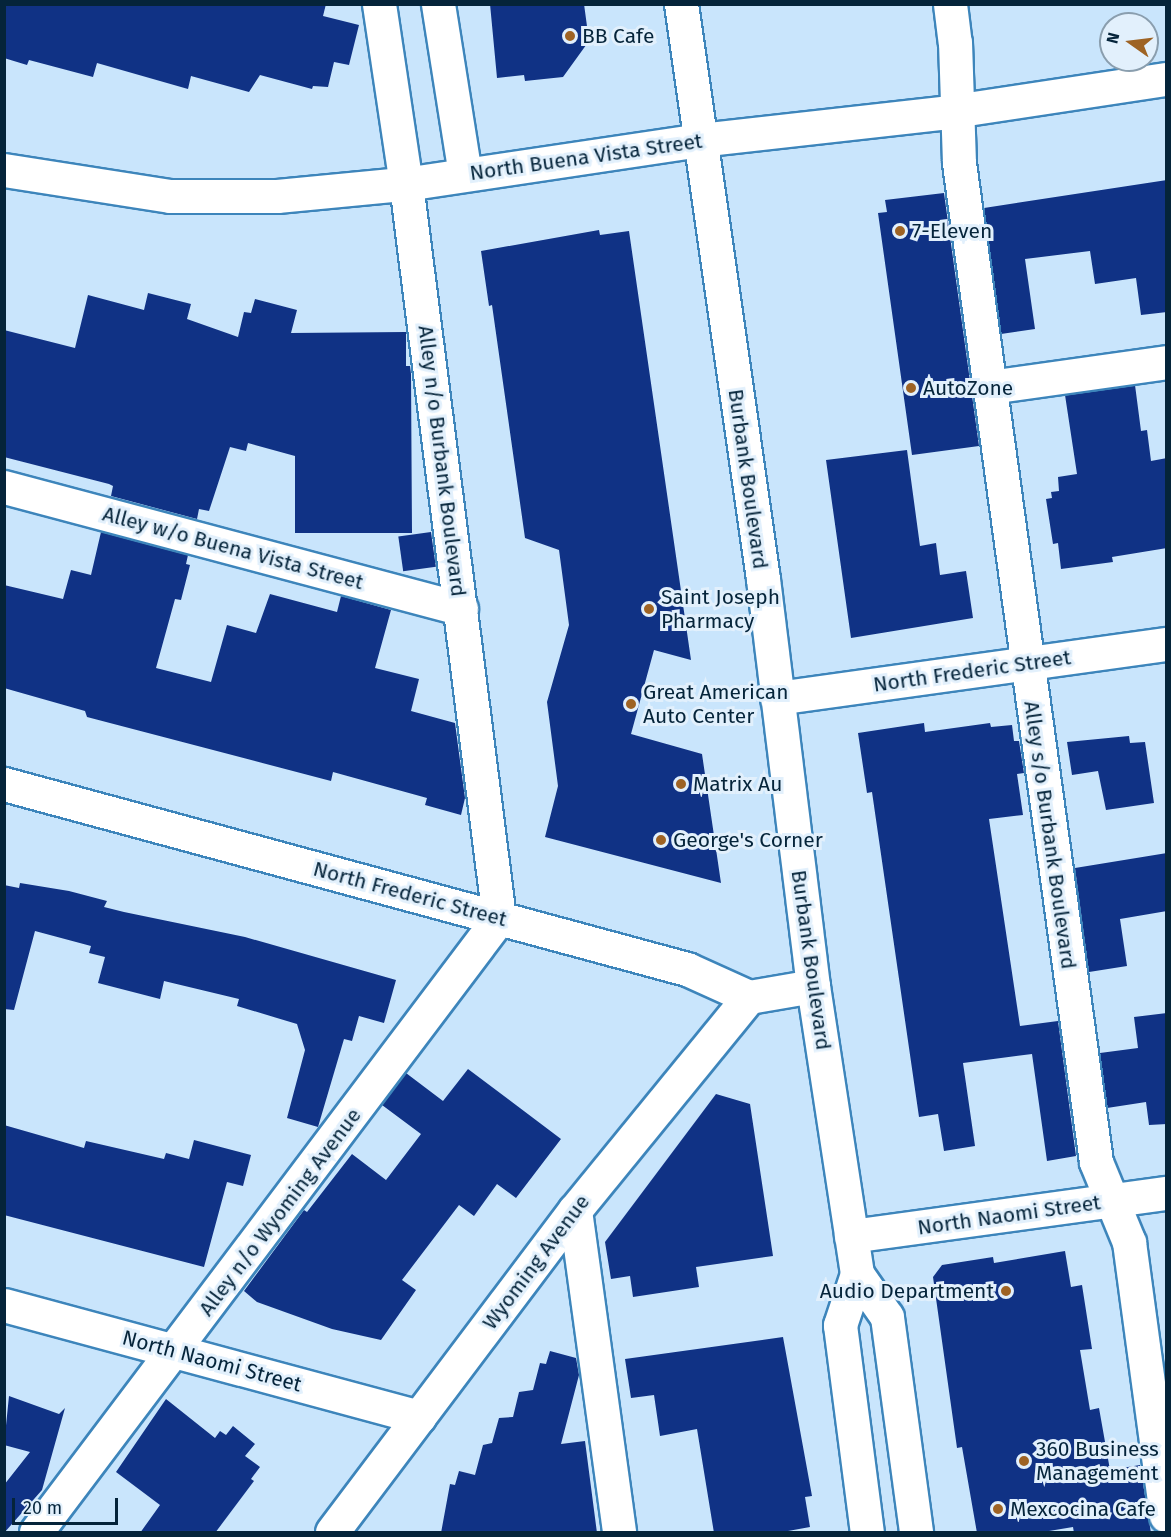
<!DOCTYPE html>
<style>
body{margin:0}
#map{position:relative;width:1171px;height:1537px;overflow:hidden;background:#c9e5fc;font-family:"Fira Sans",sans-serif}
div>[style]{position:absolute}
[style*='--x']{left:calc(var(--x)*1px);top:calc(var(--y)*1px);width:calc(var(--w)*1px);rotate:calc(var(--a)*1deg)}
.building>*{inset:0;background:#103285;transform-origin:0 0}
.roads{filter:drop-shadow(2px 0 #3d85bb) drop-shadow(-2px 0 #3d85bb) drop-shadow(0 2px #3d85bb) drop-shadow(0 -2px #3d85bb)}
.minor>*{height:33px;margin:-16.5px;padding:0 16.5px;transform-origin:16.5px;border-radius:16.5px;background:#fff}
.major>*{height:33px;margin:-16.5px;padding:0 16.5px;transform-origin:16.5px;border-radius:16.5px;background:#fff}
.dots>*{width:16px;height:16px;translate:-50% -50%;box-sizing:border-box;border:3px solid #e2f0fc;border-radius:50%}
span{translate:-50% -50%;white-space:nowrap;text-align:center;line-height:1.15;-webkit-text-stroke:6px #e2f0fc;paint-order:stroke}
.poi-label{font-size:21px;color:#05243a}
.left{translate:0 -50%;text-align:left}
.right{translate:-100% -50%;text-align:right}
.street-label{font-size:21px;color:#05243a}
.frame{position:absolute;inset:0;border:6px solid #05243a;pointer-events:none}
.north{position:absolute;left:1099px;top:12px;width:60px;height:60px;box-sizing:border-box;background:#e2f0fc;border:2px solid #8a9eae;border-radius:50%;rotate:284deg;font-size:16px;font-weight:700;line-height:24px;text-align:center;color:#05243a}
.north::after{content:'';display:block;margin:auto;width:21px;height:27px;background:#9e6324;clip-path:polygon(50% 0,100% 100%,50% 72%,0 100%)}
.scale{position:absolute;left:12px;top:1498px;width:106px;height:27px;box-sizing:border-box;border:3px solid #05243a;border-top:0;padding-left:8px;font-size:18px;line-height:21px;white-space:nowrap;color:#05243a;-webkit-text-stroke:4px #e2f0fc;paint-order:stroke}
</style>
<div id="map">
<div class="building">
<div style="clip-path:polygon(4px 4px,326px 4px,323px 16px,359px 25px,349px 65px,334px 62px,328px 87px,313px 86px,312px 89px,260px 75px,249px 92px,191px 76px,188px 89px,97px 63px,93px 77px,29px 60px,27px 65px,4px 58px)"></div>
<div style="clip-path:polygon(490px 4px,584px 4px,589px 41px,563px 77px,525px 81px,524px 75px,497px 78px)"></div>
<div style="clip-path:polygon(1167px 180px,1167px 312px,1141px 315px,1136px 278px,1095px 284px,1090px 251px,1025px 259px,1035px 329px,1001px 334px,984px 208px)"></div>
<div style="clip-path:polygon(944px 193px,979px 446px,912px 455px,878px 213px,887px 212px,885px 200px)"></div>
<div style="clip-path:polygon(599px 230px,600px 235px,629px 231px,691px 660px,654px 650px,631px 734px,702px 754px,721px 883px,545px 837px,558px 786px,547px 702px,569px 625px,559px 550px,525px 538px,492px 305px,489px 306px,481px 251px)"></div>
<div style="clip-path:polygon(148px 293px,191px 304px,187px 319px,238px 337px,244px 312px,251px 313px,255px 299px,297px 310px,291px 333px,406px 332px,406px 366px,410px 366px,411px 374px,412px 533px,295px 533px,295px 456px,248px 443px,246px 451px,230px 447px,209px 511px,199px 509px,197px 519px,111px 496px,113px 486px,109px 484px,4px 457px,4px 330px,75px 348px,88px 295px,144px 310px)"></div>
<div style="clip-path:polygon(1135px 385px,1141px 431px,1147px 430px,1151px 461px,1167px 458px,1167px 548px,1112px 557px,1113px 562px,1061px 569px,1058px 543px,1053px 544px,1046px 499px,1052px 498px,1051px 492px,1059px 491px,1058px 477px,1077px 474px,1065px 395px)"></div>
<div style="clip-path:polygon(907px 450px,920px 546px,936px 543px,940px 575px,966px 571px,973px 618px,851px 638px,826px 460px)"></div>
<div style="clip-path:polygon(101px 532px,188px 555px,186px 564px,190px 565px,181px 600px,175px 599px,156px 668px,211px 682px,227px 625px,256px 633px,270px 594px,337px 612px,341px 596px,391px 610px,375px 668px,419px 679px,411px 711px,455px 723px,465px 798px,461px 815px,425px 805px,427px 798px,333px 772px,331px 781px,87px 717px,85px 711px,4px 688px,4px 585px,63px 599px,71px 570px,91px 575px)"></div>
<div style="left:431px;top:532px;width:35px;height:33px;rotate:82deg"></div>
<div style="clip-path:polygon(924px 723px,925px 732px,990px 723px,991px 727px,1012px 725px,1014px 741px,1019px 741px,1024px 773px,1017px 774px,1023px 815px,989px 819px,1020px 1026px,1058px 1021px,1076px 1156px,1047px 1161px,1032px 1054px,963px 1063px,975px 1146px,944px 1151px,938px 1114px,919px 1117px,872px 792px,867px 793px,858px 733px)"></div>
<div style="clip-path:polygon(1129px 736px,1130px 743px,1145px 742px,1154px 803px,1106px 810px,1098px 771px,1072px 775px,1067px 742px)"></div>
<div style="clip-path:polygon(1167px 853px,1167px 911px,1120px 919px,1127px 966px,1089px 972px,1075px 868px)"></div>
<div style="clip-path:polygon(20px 883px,69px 891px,107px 901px,104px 907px,124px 912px,245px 937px,396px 980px,384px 1023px,359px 1016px,352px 1041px,344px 1039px,318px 1127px,287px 1118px,305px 1050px,297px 1024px,237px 1006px,239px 999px,164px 981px,160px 999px,98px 983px,105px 957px,89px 953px,91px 946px,35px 931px,14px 1010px,4px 1009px,4px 885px,19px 888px)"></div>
<div style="clip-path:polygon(1167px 1013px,1167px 1124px,1149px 1125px,1146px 1102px,1107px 1108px,1100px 1053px,1138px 1048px,1134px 1017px)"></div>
<div style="clip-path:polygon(468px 1069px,561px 1139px,516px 1198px,497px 1184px,474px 1216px,459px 1205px,402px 1280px,416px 1290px,381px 1340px,332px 1329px,257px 1302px,244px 1291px,304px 1210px,307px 1212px,352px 1154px,386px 1180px,421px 1134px,382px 1105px,406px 1073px,443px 1101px)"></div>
<div style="clip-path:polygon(716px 1094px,750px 1104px,773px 1256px,696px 1267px,699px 1287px,633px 1297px,630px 1276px,611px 1279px,605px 1242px)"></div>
<div style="clip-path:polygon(4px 1125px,84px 1148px,86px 1141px,164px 1159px,166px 1153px,189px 1159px,194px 1140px,251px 1155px,243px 1186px,227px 1182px,204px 1267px,4px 1215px)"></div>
<div style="clip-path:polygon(1065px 1251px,1071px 1287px,1082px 1285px,1092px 1349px,1080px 1350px,1090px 1410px,1099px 1408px,1110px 1470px,1140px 1465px,1151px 1533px,1074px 1533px,1073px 1527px,1037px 1533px,977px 1533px,962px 1447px,957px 1448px,933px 1277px,942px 1265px,993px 1257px,994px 1263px)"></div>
<div style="clip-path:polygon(783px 1337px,812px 1496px,805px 1497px,810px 1527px,777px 1533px,714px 1533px,697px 1429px,660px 1436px,654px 1395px,631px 1398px,625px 1359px)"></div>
<div style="clip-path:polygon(550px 1351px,576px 1358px,579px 1375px,561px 1444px,585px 1441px,597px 1533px,441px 1533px,450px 1484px,455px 1485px,459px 1471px,475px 1475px,483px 1445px,492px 1443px,499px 1418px,513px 1417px,519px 1392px,533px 1390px,540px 1363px,546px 1364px)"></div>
<div style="clip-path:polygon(9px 1396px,59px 1414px,65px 1408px,42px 1490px,4px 1533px,4px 1485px,30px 1452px,4px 1445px)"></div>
<div style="clip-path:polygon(166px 1399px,215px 1438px,220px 1431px,226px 1435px,233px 1426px,255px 1444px,245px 1456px,260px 1467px,251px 1479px,254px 1481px,215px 1533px,140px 1533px,160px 1505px,116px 1472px)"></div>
</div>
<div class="roads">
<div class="minor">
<div style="--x:379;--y:4;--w:182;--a:81.5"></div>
<div style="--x:406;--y:184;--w:740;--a:82.78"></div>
<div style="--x:438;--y:4;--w:172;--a:81"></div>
<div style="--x:950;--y:4;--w:38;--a:83"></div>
<div style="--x:955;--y:42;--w:121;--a:88.1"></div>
<div style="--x:959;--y:163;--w:1008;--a:82.19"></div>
<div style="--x:1096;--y:1162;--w:87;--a:67.6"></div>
<div style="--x:1129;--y:1242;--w:276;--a:82.3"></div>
<div style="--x:989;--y:387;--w:179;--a:-8"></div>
<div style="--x:4;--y:487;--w:473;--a:14.9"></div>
<div style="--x:777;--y:698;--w:393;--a:-7.9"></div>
<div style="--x:4;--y:784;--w:708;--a:15.16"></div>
<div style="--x:687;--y:969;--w:68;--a:24.3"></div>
<div style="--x:749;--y:997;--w:65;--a:-9.8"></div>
<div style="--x:575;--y:1210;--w:325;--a:82.2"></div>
<div style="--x:851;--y:1236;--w:318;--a:-7.8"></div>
<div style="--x:4;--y:1305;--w:430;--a:15.1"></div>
<div style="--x:36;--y:1532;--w:769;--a:-52.98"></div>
<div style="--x:332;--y:1532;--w:403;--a:-53"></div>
<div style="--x:575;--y:1210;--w:275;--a:-50.8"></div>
</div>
<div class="major">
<div style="--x:681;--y:4;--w:581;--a:81.88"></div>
<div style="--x:763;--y:579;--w:410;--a:83"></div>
<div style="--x:813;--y:986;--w:291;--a:81.3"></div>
<div style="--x:857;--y:1274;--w:52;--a:55.1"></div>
<div style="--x:887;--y:1317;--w:217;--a:82.3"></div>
<div style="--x:4;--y:170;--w:168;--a:8.9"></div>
<div style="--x:170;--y:196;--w:107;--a:0"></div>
<div style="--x:277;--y:196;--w:136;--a:-5.5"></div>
<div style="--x:412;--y:183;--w:290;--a:-8.5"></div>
<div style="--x:699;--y:140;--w:250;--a:-6.4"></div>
<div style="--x:947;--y:112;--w:221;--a:-8.6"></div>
<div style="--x:857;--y:1274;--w:54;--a:108.4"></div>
<div style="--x:840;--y:1325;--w:209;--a:82.6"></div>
</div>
</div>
<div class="dots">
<div style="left:570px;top:36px;background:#9e6324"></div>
<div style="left:900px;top:231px;background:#9e6324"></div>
<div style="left:911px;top:388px;background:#9e6324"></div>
<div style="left:649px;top:609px;background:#9e6324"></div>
<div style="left:631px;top:704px;background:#9e6324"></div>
<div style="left:681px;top:784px;background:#9e6324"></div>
<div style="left:661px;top:840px;background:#9e6324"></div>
<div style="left:1006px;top:1291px;background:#9e6324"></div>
<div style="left:1024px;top:1461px;background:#9e6324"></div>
<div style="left:998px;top:1509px;background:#9e6324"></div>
</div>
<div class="poi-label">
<span class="left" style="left:582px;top:36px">BB Cafe</span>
<span class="left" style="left:912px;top:231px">7-Eleven</span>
<span class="left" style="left:923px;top:388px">AutoZone</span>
<span class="left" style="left:661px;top:609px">Saint Joseph<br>Pharmacy</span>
<span class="left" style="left:643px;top:704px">Great American<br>Auto Center</span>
<span class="left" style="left:693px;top:784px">Matrix Au</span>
<span class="left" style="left:673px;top:840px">George's Corner</span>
<span class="right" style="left:994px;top:1291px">Audio Department</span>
<span class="left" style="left:1036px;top:1461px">360 Business<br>Management</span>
<span class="left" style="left:1010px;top:1509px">Mexcocina Cafe</span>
</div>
<div class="street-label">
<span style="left:586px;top:157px;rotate:-8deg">North Buena Vista Street</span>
<span style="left:442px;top:461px;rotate:83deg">Alley n/o Burbank Boulevard</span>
<span style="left:748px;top:479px;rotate:82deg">Burbank Boulevard</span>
<span style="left:233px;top:548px;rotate:15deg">Alley w/o Buena Vista Street</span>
<span style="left:972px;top:671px;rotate:-8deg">North Frederic Street</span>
<span style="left:1050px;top:835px;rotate:82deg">Alley s/o Burbank Boulevard</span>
<span style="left:410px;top:894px;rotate:15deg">North Frederic Street</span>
<span style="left:811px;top:960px;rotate:82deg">Burbank Boulevard</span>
<span style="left:280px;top:1212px;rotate:-53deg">Alley n/o Wyoming Avenue</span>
<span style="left:1009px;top:1215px;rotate:-8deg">North Naomi Street</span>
<span style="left:536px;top:1262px;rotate:-53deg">Wyoming Avenue</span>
<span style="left:212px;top:1361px;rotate:15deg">North Naomi Street</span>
</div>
<div class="frame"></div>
<div class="north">N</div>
<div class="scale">20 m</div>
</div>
